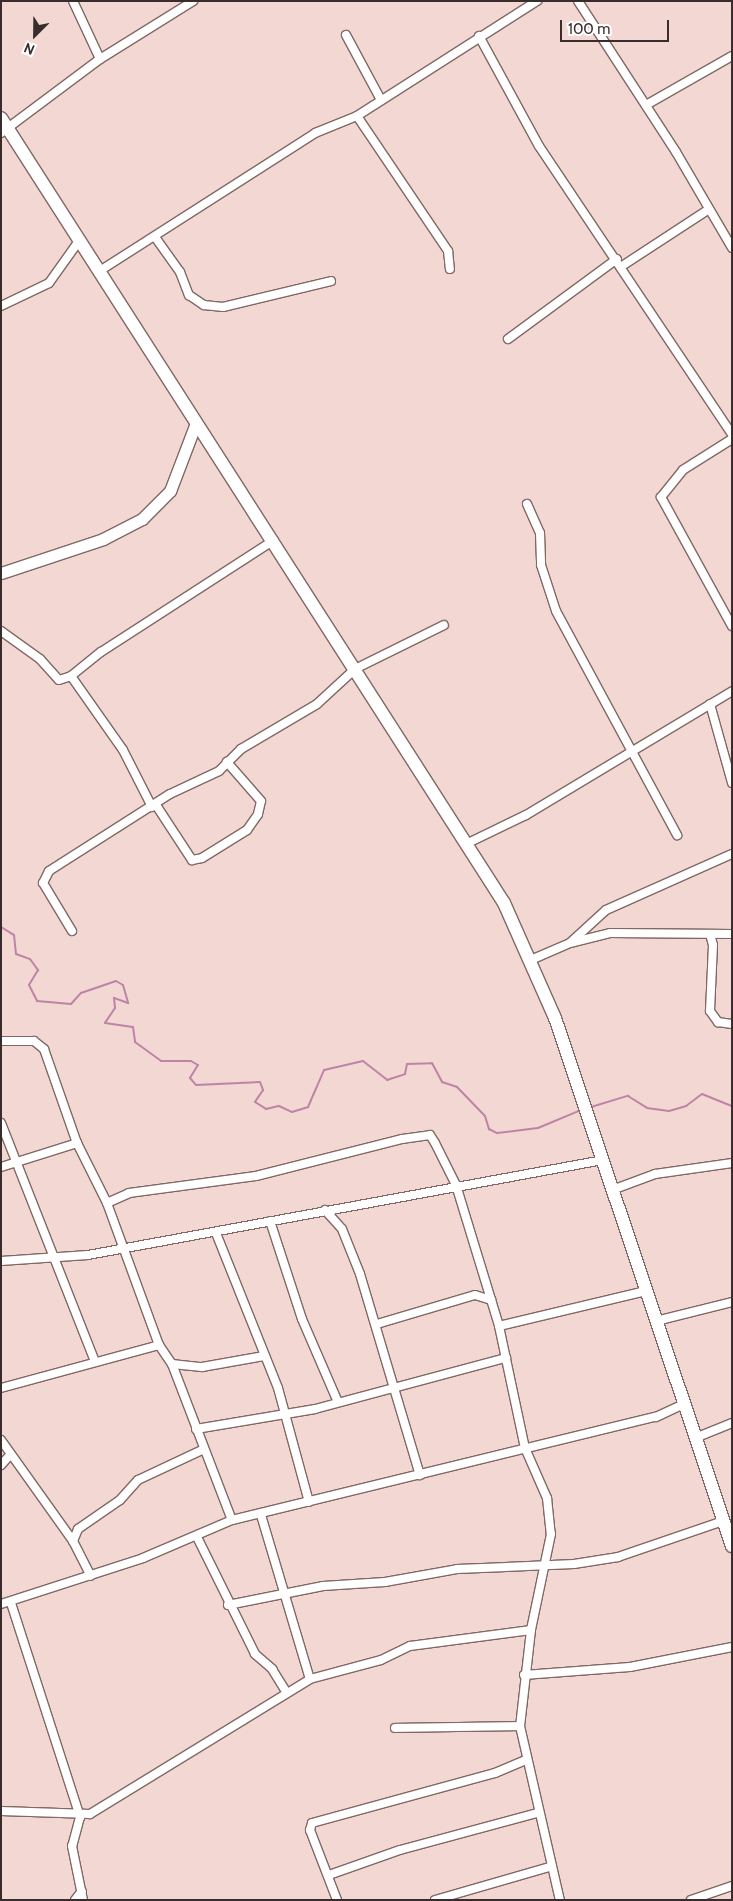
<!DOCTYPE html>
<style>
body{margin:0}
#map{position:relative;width:733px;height:1901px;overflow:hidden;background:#f3d7d3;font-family:Cabin,sans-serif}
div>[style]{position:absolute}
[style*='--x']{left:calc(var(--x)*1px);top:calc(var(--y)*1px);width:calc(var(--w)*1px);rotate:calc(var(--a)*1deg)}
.stream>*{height:2px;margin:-1px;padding:0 1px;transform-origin:1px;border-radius:1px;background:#be84a8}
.roads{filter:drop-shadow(1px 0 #806864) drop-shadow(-1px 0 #806864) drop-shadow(0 1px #806864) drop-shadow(0 -1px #806864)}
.street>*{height:8px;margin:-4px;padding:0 4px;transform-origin:4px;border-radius:4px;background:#fff}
.secondary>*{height:11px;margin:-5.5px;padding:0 5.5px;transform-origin:5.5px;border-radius:5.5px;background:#fff}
.primary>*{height:12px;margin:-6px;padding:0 6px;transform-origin:6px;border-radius:6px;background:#fff}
span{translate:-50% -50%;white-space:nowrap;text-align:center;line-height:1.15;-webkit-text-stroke:4px #fff;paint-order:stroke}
.frame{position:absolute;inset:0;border:2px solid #382d2c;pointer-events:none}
.north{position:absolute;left:10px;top:10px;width:50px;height:50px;-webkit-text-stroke:4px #fff;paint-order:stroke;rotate:203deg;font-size:14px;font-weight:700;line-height:20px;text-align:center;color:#382d2c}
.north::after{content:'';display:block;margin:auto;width:18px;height:22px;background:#382d2c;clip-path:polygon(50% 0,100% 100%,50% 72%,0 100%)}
.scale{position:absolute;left:560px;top:20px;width:109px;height:22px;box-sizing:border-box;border:2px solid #382d2c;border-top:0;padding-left:6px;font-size:15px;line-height:18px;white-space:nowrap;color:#382d2c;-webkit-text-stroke:4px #fff;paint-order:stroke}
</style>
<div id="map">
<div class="stream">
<div style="--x:1;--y:927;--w:15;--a:32"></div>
<div style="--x:14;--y:935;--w:19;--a:84"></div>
<div style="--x:16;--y:954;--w:15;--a:20"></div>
<div style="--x:30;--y:959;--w:14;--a:54"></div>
<div style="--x:38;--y:970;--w:17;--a:121"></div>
<div style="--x:29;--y:985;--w:18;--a:63"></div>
<div style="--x:37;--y:1001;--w:34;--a:5"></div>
<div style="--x:71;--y:1004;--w:15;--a:-48"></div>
<div style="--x:81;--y:993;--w:37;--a:-19"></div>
<div style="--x:116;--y:981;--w:8;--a:30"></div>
<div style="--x:123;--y:985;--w:19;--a:74"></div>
<div style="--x:128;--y:1003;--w:15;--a:-160"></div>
<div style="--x:114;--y:998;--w:10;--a:84"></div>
<div style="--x:115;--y:1008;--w:18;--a:124"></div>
<div style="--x:105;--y:1023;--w:28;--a:8"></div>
<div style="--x:133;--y:1027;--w:15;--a:82"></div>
<div style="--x:135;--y:1042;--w:32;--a:36"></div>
<div style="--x:161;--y:1061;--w:30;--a:0"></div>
<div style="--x:191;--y:1061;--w:8;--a:30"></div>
<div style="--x:198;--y:1065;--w:15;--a:122"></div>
<div style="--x:190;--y:1078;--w:9;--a:49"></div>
<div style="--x:196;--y:1085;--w:64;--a:-2.7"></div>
<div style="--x:260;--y:1082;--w:9;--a:69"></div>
<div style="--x:263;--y:1090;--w:14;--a:124"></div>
<div style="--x:255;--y:1102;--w:13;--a:32"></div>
<div style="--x:266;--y:1109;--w:13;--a:-13"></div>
<div style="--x:279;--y:1106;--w:14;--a:25"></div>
<div style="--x:292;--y:1112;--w:17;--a:-17"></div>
<div style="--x:308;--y:1107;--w:40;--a:-66.6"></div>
<div style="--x:324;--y:1070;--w:40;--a:-13"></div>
<div style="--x:363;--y:1061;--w:31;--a:38"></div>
<div style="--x:387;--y:1080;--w:19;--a:-18"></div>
<div style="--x:405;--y:1074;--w:10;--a:-79"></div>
<div style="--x:407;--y:1064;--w:25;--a:-2"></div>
<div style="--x:432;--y:1063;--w:21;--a:62"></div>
<div style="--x:442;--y:1082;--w:16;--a:18"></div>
<div style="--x:457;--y:1087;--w:40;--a:46"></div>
<div style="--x:485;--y:1116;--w:14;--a:73"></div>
<div style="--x:489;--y:1129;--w:9;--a:27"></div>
<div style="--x:497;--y:1133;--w:41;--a:-7"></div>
<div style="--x:538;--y:1128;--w:47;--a:-22.7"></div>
<div style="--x:591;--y:1107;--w:39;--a:-17"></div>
<div style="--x:628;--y:1096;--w:22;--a:32"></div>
<div style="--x:647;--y:1108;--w:22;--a:8"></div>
<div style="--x:669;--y:1111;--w:18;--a:-16"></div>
<div style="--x:686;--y:1106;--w:20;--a:-37"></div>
<div style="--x:702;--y:1094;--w:32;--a:22"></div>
</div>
<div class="roads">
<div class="street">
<div style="--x:73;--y:1;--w:64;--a:65"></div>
<div style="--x:578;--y:1;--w:180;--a:57"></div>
<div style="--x:676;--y:152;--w:111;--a:59.7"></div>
<div style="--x:346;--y:35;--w:74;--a:61.7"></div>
<div style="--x:479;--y:36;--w:125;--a:61.4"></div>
<div style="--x:539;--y:146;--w:347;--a:56.2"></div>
<div style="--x:646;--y:105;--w:99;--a:-29.7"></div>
<div style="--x:357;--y:116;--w:163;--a:56"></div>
<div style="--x:448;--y:251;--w:18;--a:84"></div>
<div style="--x:1;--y:133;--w:124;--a:-36.8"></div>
<div style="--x:100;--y:59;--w:110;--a:-31.9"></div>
<div style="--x:155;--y:237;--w:43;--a:54.5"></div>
<div style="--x:180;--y:272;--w:25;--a:69"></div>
<div style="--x:189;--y:295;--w:18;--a:34"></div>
<div style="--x:204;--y:305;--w:19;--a:6"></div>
<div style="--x:223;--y:307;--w:111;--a:-13.5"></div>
<div style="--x:622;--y:266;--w:104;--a:-33.2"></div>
<div style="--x:98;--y:272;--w:258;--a:-32.6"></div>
<div style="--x:315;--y:133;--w:45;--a:-22"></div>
<div style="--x:357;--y:116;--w:214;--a:-32.6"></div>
<div style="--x:1;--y:306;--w:53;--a:-25.6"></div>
<div style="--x:49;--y:283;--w:52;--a:-54.5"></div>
<div style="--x:508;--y:339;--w:135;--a:-36.3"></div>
<div style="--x:732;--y:439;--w:58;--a:147.7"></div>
<div style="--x:683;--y:470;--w:35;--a:129"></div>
<div style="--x:661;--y:497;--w:147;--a:61.2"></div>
<div style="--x:527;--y:504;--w:32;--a:66"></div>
<div style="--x:540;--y:533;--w:32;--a:88"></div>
<div style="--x:541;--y:565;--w:48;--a:71.9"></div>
<div style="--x:556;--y:611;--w:255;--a:61.6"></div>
<div style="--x:1;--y:631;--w:48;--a:35.7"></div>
<div style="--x:40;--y:659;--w:28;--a:48"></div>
<div style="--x:59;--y:680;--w:13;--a:-18"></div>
<div style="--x:71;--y:676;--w:38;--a:-39"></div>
<div style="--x:101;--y:652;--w:206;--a:-32.9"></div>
<div style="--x:71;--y:676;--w:90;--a:54.9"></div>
<div style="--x:123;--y:750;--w:64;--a:63"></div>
<div style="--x:710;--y:704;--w:82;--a:74.4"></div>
<div style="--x:156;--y:805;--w:66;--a:56.8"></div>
<div style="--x:192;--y:860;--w:10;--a:-11"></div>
<div style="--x:202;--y:858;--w:53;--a:-31.9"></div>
<div style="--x:247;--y:830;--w:19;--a:-55"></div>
<div style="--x:258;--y:814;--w:13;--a:-77"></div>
<div style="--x:261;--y:801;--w:52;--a:-131.1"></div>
<div style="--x:468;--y:843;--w:64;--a:-25.8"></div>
<div style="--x:526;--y:815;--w:240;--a:-31"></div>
<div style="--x:72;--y:931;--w:56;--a:-121.1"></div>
<div style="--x:43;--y:883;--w:13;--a:-63"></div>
<div style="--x:49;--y:871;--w:143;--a:-32.5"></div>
<div style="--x:170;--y:794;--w:54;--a:-25.1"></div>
<div style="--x:219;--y:771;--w:31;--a:-45"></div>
<div style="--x:241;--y:749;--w:88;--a:-30.6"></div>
<div style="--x:317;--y:704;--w:52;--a:-42.6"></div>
<div style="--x:355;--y:669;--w:99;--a:-26.3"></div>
<div style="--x:710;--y:934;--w:11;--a:75"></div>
<div style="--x:713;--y:945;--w:66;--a:92.6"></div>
<div style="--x:710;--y:1011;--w:14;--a:54"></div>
<div style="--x:718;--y:1022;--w:14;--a:8"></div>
<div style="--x:571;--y:942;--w:47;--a:-42.4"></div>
<div style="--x:606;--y:910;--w:138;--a:-24"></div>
<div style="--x:533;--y:959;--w:40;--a:-23.4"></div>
<div style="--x:570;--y:943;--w:41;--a:-14"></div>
<div style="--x:610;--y:933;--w:122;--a:0.5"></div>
<div style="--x:1;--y:1041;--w:33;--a:0"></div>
<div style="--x:34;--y:1041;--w:13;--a:39"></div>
<div style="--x:44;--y:1049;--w:100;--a:70.7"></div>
<div style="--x:77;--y:1143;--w:67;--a:63.4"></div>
<div style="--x:107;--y:1203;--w:151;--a:69.9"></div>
<div style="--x:159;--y:1345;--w:23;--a:56"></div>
<div style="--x:172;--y:1364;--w:167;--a:69"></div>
<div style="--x:1;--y:1123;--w:257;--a:68.5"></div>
<div style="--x:1;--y:1167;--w:80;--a:-17.5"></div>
<div style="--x:612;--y:1190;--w:46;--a:-20.4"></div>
<div style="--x:655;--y:1174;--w:78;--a:-8.1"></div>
<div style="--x:107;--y:1203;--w:24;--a:-24"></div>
<div style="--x:129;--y:1193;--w:128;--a:-7.6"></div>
<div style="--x:256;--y:1176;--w:151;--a:-14.2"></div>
<div style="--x:402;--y:1139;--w:28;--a:-8"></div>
<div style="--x:430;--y:1135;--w:9;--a:58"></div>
<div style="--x:435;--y:1143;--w:47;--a:63.4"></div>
<div style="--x:456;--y:1185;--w:147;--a:73"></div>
<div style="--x:499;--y:1326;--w:125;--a:78"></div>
<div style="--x:525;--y:1448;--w:55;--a:66.3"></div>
<div style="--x:547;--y:1498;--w:36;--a:84"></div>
<div style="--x:551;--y:1534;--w:98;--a:101.8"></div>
<div style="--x:531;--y:1630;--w:97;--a:96.5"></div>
<div style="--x:520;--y:1726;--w:179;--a:77.1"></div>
<div style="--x:325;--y:1210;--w:25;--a:48"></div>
<div style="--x:342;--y:1229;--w:48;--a:68.2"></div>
<div style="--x:360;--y:1274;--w:210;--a:73.4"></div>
<div style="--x:270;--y:1221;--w:103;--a:71.9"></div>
<div style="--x:302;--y:1319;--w:90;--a:66.6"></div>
<div style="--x:216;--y:1233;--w:167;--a:68.2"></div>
<div style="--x:278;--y:1388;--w:118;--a:74.8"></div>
<div style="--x:1;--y:1261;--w:87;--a:-3.9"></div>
<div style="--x:88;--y:1255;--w:524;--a:-10.45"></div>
<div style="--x:656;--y:1321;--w:78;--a:-14"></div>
<div style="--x:377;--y:1324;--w:102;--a:-16.5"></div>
<div style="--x:475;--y:1295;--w:17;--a:17"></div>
<div style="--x:499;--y:1326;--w:151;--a:-13.4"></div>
<div style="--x:172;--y:1364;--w:30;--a:6"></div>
<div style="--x:202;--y:1367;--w:63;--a:-10.1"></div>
<div style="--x:1;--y:1388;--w:164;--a:-15.2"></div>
<div style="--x:196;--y:1429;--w:121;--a:-9.5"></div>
<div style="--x:315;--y:1409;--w:198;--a:-15"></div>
<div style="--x:695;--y:1438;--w:40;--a:-22"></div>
<div style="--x:1;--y:1440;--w:124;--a:54.5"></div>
<div style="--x:73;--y:1541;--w:39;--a:63"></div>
<div style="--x:1;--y:1465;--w:13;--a:-48"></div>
<div style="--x:261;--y:1515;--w:171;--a:73.4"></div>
<div style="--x:197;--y:1537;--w:131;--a:63.6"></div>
<div style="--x:255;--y:1654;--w:23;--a:41"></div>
<div style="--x:272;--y:1669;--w:26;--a:58"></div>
<div style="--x:73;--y:1541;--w:13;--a:-67"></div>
<div style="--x:78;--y:1529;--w:51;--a:-34.6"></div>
<div style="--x:120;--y:1500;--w:27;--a:-48"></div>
<div style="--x:138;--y:1480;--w:71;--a:-25.1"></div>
<div style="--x:11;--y:1603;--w:225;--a:72.1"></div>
<div style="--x:80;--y:1817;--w:30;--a:105"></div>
<div style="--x:72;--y:1846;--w:55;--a:78.5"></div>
<div style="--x:1;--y:1604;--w:149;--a:-17.9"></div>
<div style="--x:143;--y:1558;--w:97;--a:-23.1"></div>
<div style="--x:232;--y:1520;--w:436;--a:-13.7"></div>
<div style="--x:656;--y:1417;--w:31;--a:-25"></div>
<div style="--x:228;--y:1605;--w:97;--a:-11.3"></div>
<div style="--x:323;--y:1586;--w:62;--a:-3.7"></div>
<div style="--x:385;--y:1582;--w:73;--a:-10.2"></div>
<div style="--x:457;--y:1569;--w:117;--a:-2.4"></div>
<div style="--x:574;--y:1564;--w:45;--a:-9"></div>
<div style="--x:618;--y:1557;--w:111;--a:-18.9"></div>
<div style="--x:524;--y:1675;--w:106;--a:-4.3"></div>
<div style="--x:630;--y:1667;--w:104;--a:-11.1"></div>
<div style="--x:395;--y:1728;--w:125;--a:-0.9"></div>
<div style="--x:1;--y:1811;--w:89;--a:1.9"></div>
<div style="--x:90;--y:1814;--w:258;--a:-31.5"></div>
<div style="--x:310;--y:1679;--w:73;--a:-15"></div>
<div style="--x:381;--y:1660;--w:32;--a:-26"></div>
<div style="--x:410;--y:1646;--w:122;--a:-7.5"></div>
<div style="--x:329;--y:1875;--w:75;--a:-19.4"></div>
<div style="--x:400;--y:1850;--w:142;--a:-15.1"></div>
<div style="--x:75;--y:1900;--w:11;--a:-52"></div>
<div style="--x:337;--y:1900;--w:75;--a:-111.1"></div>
<div style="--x:310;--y:1830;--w:7;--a:-74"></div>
<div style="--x:312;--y:1823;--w:190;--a:-15.3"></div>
<div style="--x:495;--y:1773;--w:34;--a:-23"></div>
<div style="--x:435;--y:1900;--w:119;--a:-16.1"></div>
<div style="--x:691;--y:1900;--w:43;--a:-18.9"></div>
</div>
<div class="secondary">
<div style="--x:1;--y:573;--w:108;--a:-18.4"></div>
<div style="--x:103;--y:539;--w:44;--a:-27.1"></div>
<div style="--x:142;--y:519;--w:40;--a:-45"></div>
<div style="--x:170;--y:491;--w:73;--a:-69.1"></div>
</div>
<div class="primary">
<div style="--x:1;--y:118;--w:932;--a:57.35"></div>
<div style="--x:504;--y:903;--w:126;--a:66.1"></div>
<div style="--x:555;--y:1018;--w:557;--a:71.47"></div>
</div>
</div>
<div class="frame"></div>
<div class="north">N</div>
<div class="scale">100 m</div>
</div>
